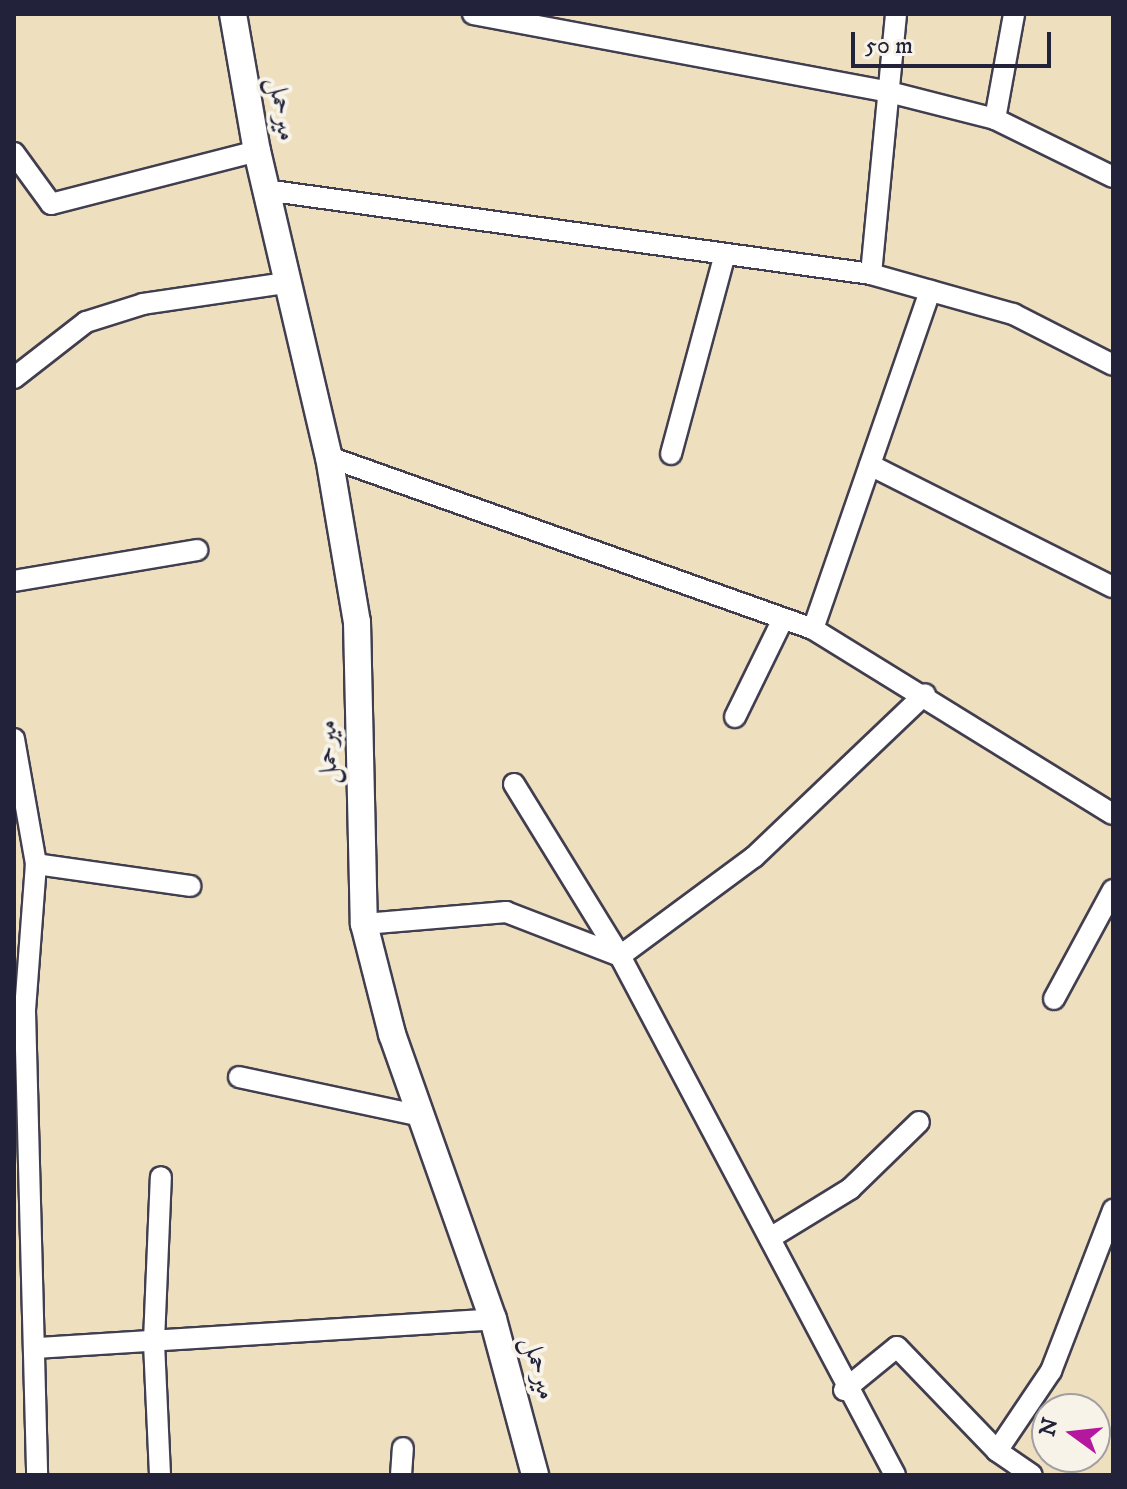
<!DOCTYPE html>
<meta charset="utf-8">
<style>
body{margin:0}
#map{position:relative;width:1127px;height:1489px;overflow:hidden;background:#eedfbf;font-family:"IM FELL DW Pica",Amiri,serif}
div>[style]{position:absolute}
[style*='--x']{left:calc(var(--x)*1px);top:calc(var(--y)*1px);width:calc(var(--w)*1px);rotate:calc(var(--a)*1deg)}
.roads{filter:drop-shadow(2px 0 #413e4f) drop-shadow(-2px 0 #413e4f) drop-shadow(0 2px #413e4f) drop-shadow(0 -2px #413e4f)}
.minor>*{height:20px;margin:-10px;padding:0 10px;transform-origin:10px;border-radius:10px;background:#fff}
.tertiary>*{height:26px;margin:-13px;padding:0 13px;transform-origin:13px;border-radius:13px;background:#fff}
span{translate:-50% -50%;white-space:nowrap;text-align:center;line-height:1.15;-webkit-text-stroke:8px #f7f3e8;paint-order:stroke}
.street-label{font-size:28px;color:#22223b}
.frame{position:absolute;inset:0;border:16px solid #22223b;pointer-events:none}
.north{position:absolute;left:1031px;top:1393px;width:80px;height:80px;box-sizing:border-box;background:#f7f3e8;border:2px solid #a29fa3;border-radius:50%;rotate:285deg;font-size:22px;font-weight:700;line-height:32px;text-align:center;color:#22223b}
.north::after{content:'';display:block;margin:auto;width:28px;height:36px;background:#b5179e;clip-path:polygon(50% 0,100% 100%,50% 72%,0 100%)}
.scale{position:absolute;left:851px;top:32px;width:200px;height:36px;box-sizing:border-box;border:4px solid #22223b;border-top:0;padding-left:10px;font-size:24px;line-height:28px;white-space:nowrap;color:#22223b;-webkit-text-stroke:6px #f7f3e8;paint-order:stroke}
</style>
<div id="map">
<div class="roads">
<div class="minor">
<div style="--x:473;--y:14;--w:423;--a:10.6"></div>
<div style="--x:889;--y:92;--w:109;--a:14.3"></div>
<div style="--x:995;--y:119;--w:131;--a:26.2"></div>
<div style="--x:995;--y:119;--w:107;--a:-79.7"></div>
<div style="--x:14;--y:153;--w:63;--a:54"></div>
<div style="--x:51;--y:204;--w:213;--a:-14.4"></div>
<div style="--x:265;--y:190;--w:612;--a:7.89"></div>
<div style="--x:871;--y:274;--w:148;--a:15.7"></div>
<div style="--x:1013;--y:314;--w:112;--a:27"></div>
<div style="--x:871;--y:274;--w:261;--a:-84.5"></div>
<div style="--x:14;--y:378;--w:91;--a:-37.9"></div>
<div style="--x:86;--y:322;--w:60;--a:-17.5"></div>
<div style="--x:143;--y:304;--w:145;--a:-8.4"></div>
<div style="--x:671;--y:454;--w:204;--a:-74.9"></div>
<div style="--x:329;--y:457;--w:514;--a:19.56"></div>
<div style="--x:813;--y:629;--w:352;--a:31.7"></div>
<div style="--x:870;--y:465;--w:272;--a:26.7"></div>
<div style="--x:14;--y:581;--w:186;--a:-9.6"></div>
<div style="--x:813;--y:629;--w:358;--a:-70.9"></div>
<div style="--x:735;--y:717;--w:109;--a:-63.9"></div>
<div style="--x:14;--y:739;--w:127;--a:80"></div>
<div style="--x:36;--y:864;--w:147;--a:94.3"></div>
<div style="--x:25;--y:1011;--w:464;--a:88.5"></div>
<div style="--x:514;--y:784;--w:202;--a:58.4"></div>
<div style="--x:620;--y:956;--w:167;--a:-36.5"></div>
<div style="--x:754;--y:857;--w:236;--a:-43.6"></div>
<div style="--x:36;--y:864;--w:156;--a:8.1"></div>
<div style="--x:364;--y:924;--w:143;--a:-4.8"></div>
<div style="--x:506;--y:912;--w:122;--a:21.1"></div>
<div style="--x:620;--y:956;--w:587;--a:62.08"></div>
<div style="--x:1054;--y:999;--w:124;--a:-61.6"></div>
<div style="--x:239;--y:1077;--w:186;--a:12.1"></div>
<div style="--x:770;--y:1238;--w:94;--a:-31.5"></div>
<div style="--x:850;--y:1189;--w:96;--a:-44.2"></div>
<div style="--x:37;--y:1348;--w:457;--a:-3.6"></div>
<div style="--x:844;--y:1390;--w:68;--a:-39.1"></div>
<div style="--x:897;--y:1347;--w:144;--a:46.1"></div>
<div style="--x:997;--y:1451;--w:42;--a:34.4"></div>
<div style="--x:997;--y:1451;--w:97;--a:-56"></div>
<div style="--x:1051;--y:1371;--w:173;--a:-68.9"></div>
<div style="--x:160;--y:1475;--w:134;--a:-92.6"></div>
<div style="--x:154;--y:1341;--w:164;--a:-87.6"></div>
<div style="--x:401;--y:1475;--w:27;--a:-86"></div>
</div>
<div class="tertiary">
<div style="--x:233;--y:14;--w:139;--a:80.1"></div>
<div style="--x:257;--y:151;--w:314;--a:76.8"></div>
<div style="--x:329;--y:457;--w:167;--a:80.4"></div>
<div style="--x:357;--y:622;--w:302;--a:88.7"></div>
<div style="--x:364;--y:924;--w:114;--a:75.7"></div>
<div style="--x:392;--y:1034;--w:302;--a:70.5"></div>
<div style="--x:493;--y:1319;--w:162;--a:74.9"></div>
</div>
</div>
<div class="street-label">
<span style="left:282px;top:109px;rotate:80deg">میرحمل</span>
<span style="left:328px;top:752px;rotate:-91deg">میرحمل</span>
<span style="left:539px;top:1368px;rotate:75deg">میرحمل</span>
</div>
<div class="frame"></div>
<div class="north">N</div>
<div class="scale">50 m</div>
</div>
